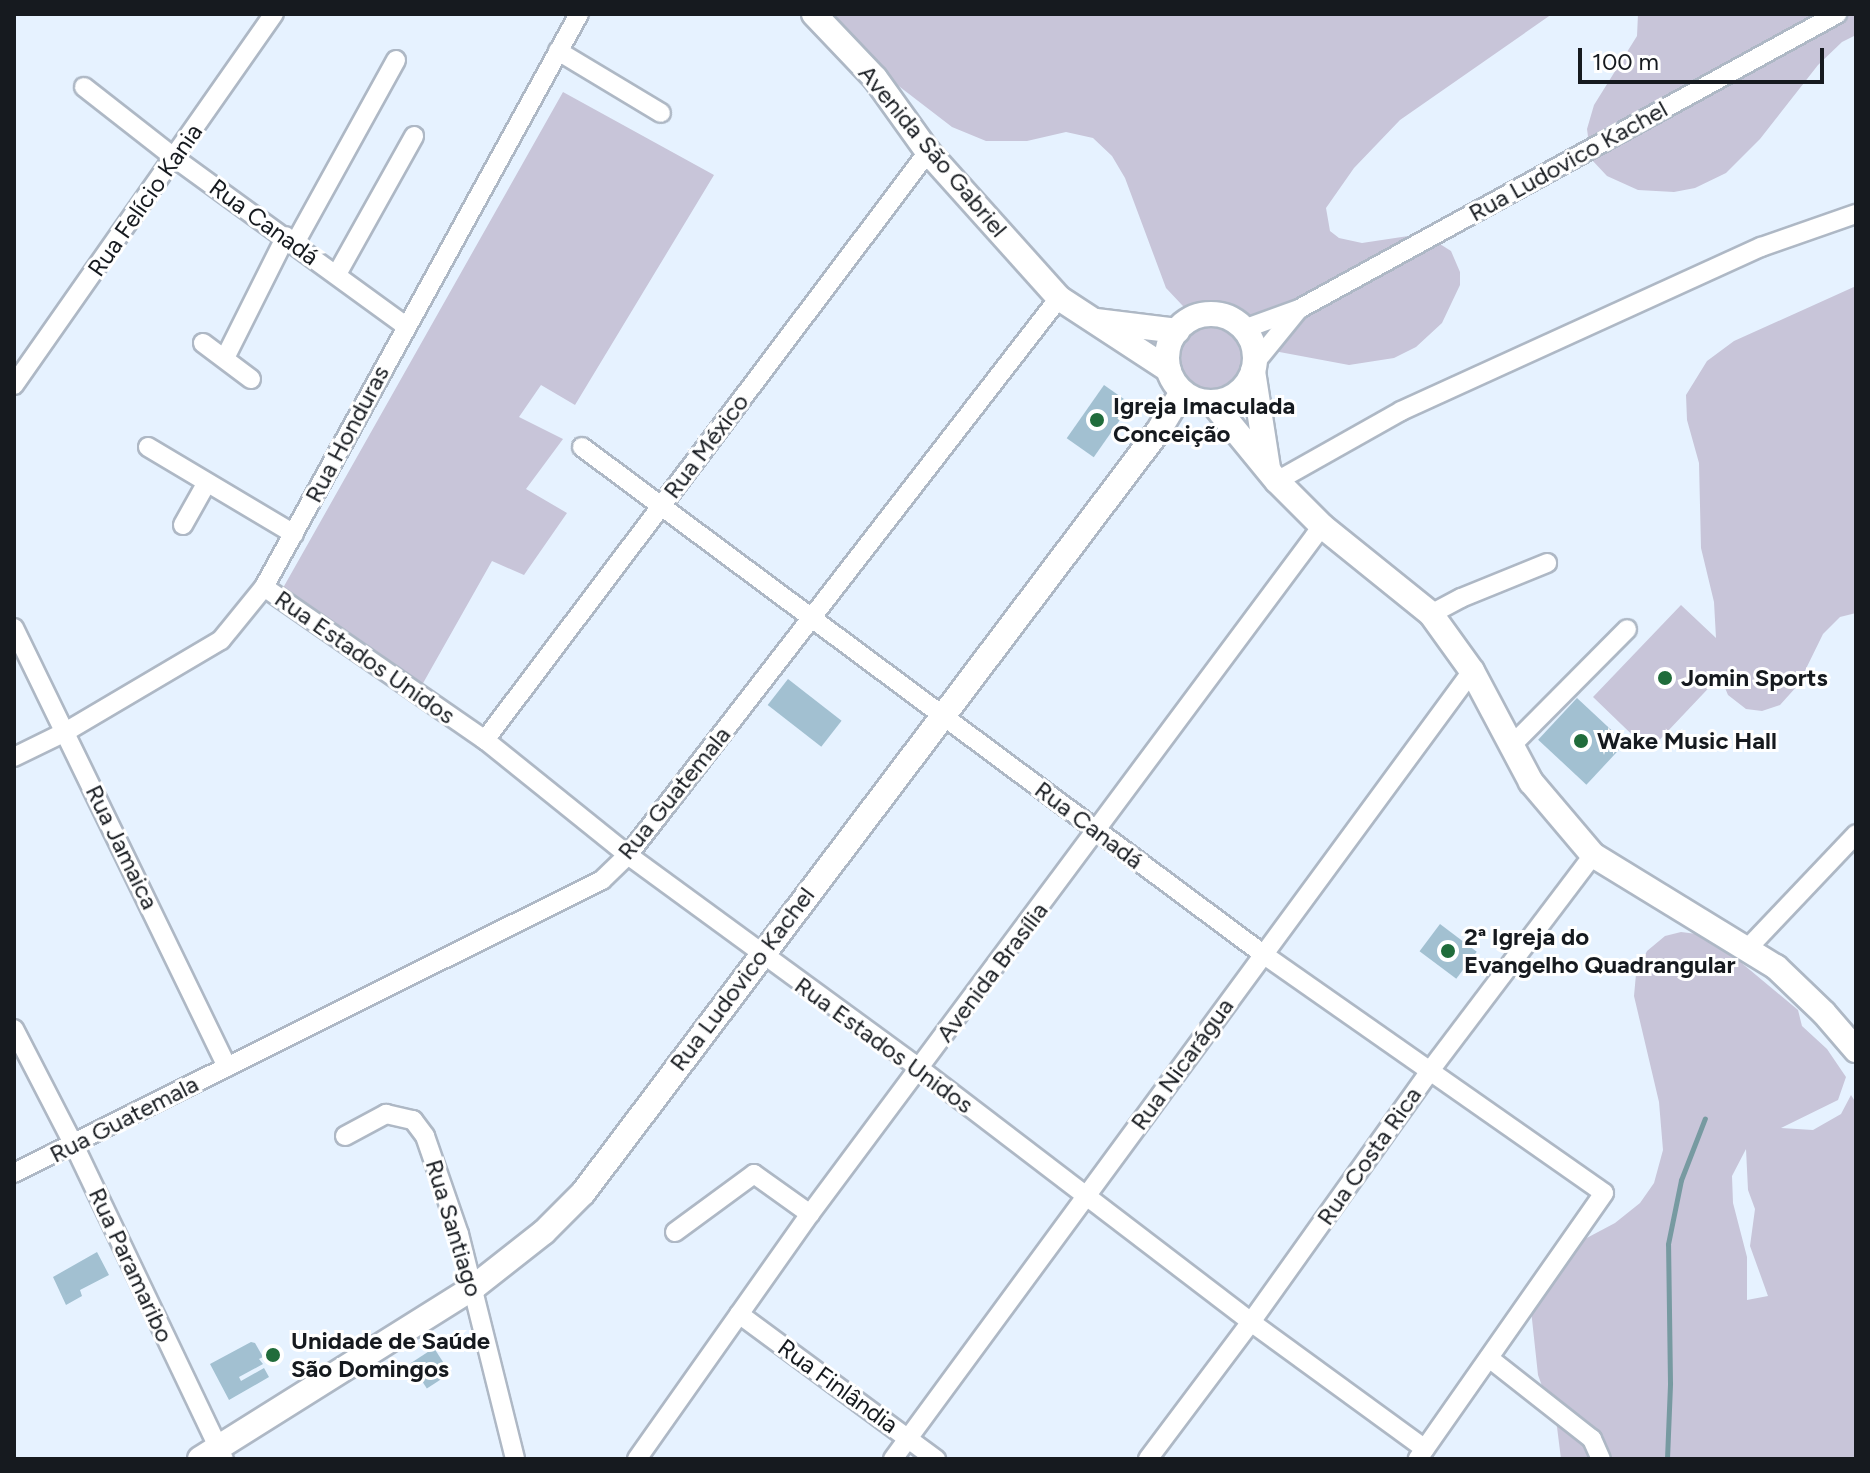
<!DOCTYPE html>
<meta charset="utf-8">
<style>
body{margin:0}
#map{position:relative;width:1870px;height:1473px;overflow:hidden;background:#e6f2ff;font-family:Figtree,sans-serif}
div>[style]{position:absolute}
[style*='--x']{left:calc(var(--x)*1px);top:calc(var(--y)*1px);width:calc(var(--w)*1px);rotate:calc(var(--a)*1deg)}
.green>*{inset:0;background:#c8c5d9}
.stream>*{height:5px;margin:-2.5px;padding:0 2.5px;transform-origin:2.5px;border-radius:2.5px;background:#779aa1}
.building>*{inset:0;background:#a2c0d1;transform-origin:0 0}
.roads{filter:drop-shadow(2px 0 #aeb8c5) drop-shadow(-2px 0 #aeb8c5) drop-shadow(0 2px #aeb8c5) drop-shadow(0 -2px #aeb8c5)}
.minor>*{height:18px;margin:-9px;padding:0 9px;transform-origin:9px;border-radius:9px;background:#fff}
.major>*{height:24px;margin:-12px;padding:0 12px;transform-origin:12px;border-radius:12px;background:#fff}
.major>.ring{margin:-12px;padding:0;box-sizing:content-box;background:none;border:24px solid #fff;border-radius:50%}
.dots>*{width:22px;height:22px;translate:-50% -50%;box-sizing:border-box;border:4px solid #fff;border-radius:50%}
span{translate:-50% -50%;white-space:nowrap;text-align:center;line-height:1.15;-webkit-text-stroke:6px #fff;paint-order:stroke}
.street-label{font-size:24px;color:#161a1f}
.poi-label{font-size:24px;color:#161a1f;font-weight:700}
.left{translate:0 -50%;text-align:left}
.frame{position:absolute;inset:0;border:16px solid #161a1f;pointer-events:none}
.scale{position:absolute;left:1578px;top:48px;width:246px;height:36px;box-sizing:border-box;border:4px solid #161a1f;border-top:0;padding-left:10px;font-size:24px;line-height:28px;white-space:nowrap;color:#161a1f;-webkit-text-stroke:6px #fff;paint-order:stroke}
</style>
<div id="map">
<div class="green">
<div style="clip-path:polygon(820px 14px,1552px 14px,1400px 120px,1354px 168px,1326px 208px,1330px 231px,1339px 238px,1362px 243px,1415px 235px,1432px 239px,1451px 251px,1460px 272px,1460px 285px,1442px 323px,1416px 347px,1394px 358px,1349px 365px,1247px 346px,1248px 368px,1242px 380px,1221px 395px,1208px 397px,1184px 386px,1173px 363px,1179px 338px,1198px 322px,1166px 288px,1125px 178px,1112px 156px,1093px 138px,1066px 132px,1027px 141px,986px 141px,952px 127px,857px 54px)"></div>
<div style="clip-path:polygon(1638px 14px,1856px 14px,1856px 35px,1842px 42px,1818px 65px,1760px 139px,1726px 173px,1695px 188px,1674px 192px,1638px 190px,1607px 176px,1591px 159px,1587px 129px,1594px 105px,1637px 36px)"></div>
<div style="clip-path:polygon(563px 92px,714px 175px,575px 405px,541px 385px,519px 417px,563px 439px,526px 489px,567px 513px,524px 575px,492px 561px,422px 685px,283px 588px)"></div>
<div style="clip-path:polygon(1856px 286px,1856px 613px,1840px 617px,1823px 634px,1798px 685px,1780px 705px,1762px 711px,1746px 709px,1728px 695px,1720px 676px,1649px 751px,1593px 697px,1681px 605px,1716px 638px,1714px 602px,1701px 548px,1699px 463px,1687px 420px,1686px 395px,1707px 361px,1734px 341px)"></div>
<div style="clip-path:polygon(evenodd,1681px 932px,1697px 934px,1720px 945px,1798px 1010px,1802px 1026px,1827px 1049px,1846px 1077px,1838px 1100px,1781px 1128px,1813px 1130px,1841px 1114px,1851px 1095px,1856px 1103px,1856px 1459px,1561px 1459px,1557px 1427px,1538px 1375px,1531px 1310px,1566px 1249px,1615px 1223px,1640px 1203px,1654px 1183px,1663px 1150px,1659px 1102px,1634px 996px,1636px 974px,1647px 951px,1665px 936px,1681px 932px,1746px 1149px,1748px 1190px,1755px 1209px,1750px 1246px,1768px 1296px,1747px 1300px,1747px 1257px,1733px 1203px,1732px 1176px,1746px 1149px)"></div>
</div>
<div class="stream">
<div style="--x:1667;--y:1459;--w:76;--a:-87.7"></div>
<div style="--x:1670;--y:1383;--w:139;--a:-90.8"></div>
<div style="--x:1668;--y:1244;--w:65;--a:-78.5"></div>
<div style="--x:1681;--y:1180;--w:66;--a:-68.8"></div>
</div>
<div class="building">
<div style="left:1104px;top:385px;width:33px;height:65px;rotate:35deg"></div>
<div style="left:788px;top:679px;width:68px;height:33px;rotate:38deg"></div>
<div style="left:1577px;top:698px;width:66px;height:57px;rotate:43deg"></div>
<div style="left:1440px;top:924px;width:46px;height:34px;rotate:37deg"></div>
<div style="clip-path:polygon(97px 1252px,109px 1275px,80px 1290px,82px 1296px,66px 1305px,53px 1277px)"></div>
<div style="clip-path:polygon(251px 1342px,255px 1343px,263px 1357px,259px 1359px,263px 1364px,239px 1377px,241px 1381px,264px 1368px,269px 1377px,229px 1400px,210px 1364px)"></div>
<div style="left:434px;top:1348px;width:30px;height:28px;rotate:57deg"></div>
</div>
<div class="roads">
<div class="minor">
<div style="--x:558;--y:51;--w:120;--a:31"></div>
<div style="--x:84;--y:87;--w:117;--a:38"></div>
<div style="--x:176;--y:159;--w:284;--a:36"></div>
<div style="--x:295;--y:243;--w:209;--a:-61.1"></div>
<div style="--x:337;--y:274;--w:158;--a:-60.8"></div>
<div style="--x:1244;--y:329;--w:59;--a:-20"></div>
<div style="--x:1299;--y:309;--w:614;--a:-28.74"></div>
<div style="--x:203;--y:343;--w:60;--a:36.9"></div>
<div style="--x:225;--y:358;--w:136;--a:-63.4"></div>
<div style="--x:1254;--y:364;--w:68;--a:-50.9"></div>
<div style="--x:14;--y:385;--w:453;--a:-55"></div>
<div style="--x:148;--y:447;--w:170;--a:30.8"></div>
<div style="--x:582;--y:447;--w:849;--a:36.67"></div>
<div style="--x:1263;--y:954;--w:416;--a:35"></div>
<div style="--x:1604;--y:1193;--w:325;--a:125"></div>
<div style="--x:1277;--y:481;--w:142;--a:-29.4"></div>
<div style="--x:1401;--y:411;--w:396;--a:-24.5"></div>
<div style="--x:1761;--y:247;--w:101;--a:-19.2"></div>
<div style="--x:183;--y:525;--w:47;--a:-60.7"></div>
<div style="--x:264;--y:587;--w:269;--a:34.7"></div>
<div style="--x:485;--y:740;--w:184;--a:38.8"></div>
<div style="--x:628;--y:855;--w:361;--a:36.2"></div>
<div style="--x:919;--y:1068;--w:418;--a:37.4"></div>
<div style="--x:1251;--y:1322;--w:215;--a:36.1"></div>
<div style="--x:1431;--y:614;--w:34;--a:-28"></div>
<div style="--x:1461;--y:598;--w:93;--a:-22.1"></div>
<div style="--x:14;--y:628;--w:488;--a:64.1"></div>
<div style="--x:485;--y:740;--w:736;--a:-53.01"></div>
<div style="--x:1510;--y:747;--w:166;--a:-45.2"></div>
<div style="--x:14;--y:757;--w:59;--a:-26.1"></div>
<div style="--x:67;--y:731;--w:179;--a:-30.6"></div>
<div style="--x:221;--y:640;--w:68;--a:-50.9"></div>
<div style="--x:264;--y:587;--w:654;--a:-61.2"></div>
<div style="--x:1748;--y:948;--w:157;--a:-46.5"></div>
<div style="--x:14;--y:1029;--w:131;--a:62.7"></div>
<div style="--x:74;--y:1145;--w:348;--a:64.5"></div>
<div style="--x:345;--y:1136;--w:47;--a:-28.2"></div>
<div style="--x:386;--y:1114;--w:28;--a:13"></div>
<div style="--x:413;--y:1120;--w:20;--a:53"></div>
<div style="--x:425;--y:1136;--w:104;--a:70.9"></div>
<div style="--x:459;--y:1234;--w:232;--a:76"></div>
<div style="--x:14;--y:1173;--w:657;--a:-26.49"></div>
<div style="--x:602;--y:880;--w:36;--a:-44"></div>
<div style="--x:628;--y:855;--w:704;--a:-52.27"></div>
<div style="--x:675;--y:1232;--w:98;--a:-36.3"></div>
<div style="--x:754;--y:1174;--w:69;--a:35.5"></div>
<div style="--x:739;--y:1314;--w:245;--a:36.4"></div>
<div style="--x:1489;--y:1358;--w:131;--a:38.2"></div>
<div style="--x:1592;--y:1439;--w:22;--a:66"></div>
<div style="--x:637;--y:1459;--w:300;--a:-54.8"></div>
<div style="--x:810;--y:1214;--w:858;--a:-53.34"></div>
<div style="--x:893;--y:1459;--w:978;--a:-53.69"></div>
<div style="--x:1148;--y:1459;--w:171;--a:-53.1"></div>
<div style="--x:1251;--y:1322;--w:307;--a:-54.5"></div>
<div style="--x:1429;--y:1072;--w:272;--a:-52.9"></div>
</div>
<div class="major">
<div style="--x:814;--y:14;--w:88;--a:46.4"></div>
<div style="--x:875;--y:78;--w:91;--a:54.4"></div>
<div style="--x:928;--y:152;--w:196;--a:48.1"></div>
<div style="--x:1059;--y:298;--w:131;--a:33.2"></div>
<div class="ring" style="left:1167px;top:314px;width:64px;height:64px"></div>
<div style="--x:1096;--y:321;--w:82;--a:7"></div>
<div style="--x:1253;--y:371;--w:98;--a:81.2"></div>
<div style="--x:1212;--y:402;--w:102;--a:50.6"></div>
<div style="--x:1277;--y:481;--w:64;--a:45"></div>
<div style="--x:1322;--y:526;--w:140;--a:38.9"></div>
<div style="--x:1431;--y:614;--w:70;--a:54.3"></div>
<div style="--x:1472;--y:671;--w:126;--a:62"></div>
<div style="--x:1531;--y:782;--w:96;--a:49.7"></div>
<div style="--x:1593;--y:855;--w:215;--a:31.5"></div>
<div style="--x:1776;--y:967;--w:66;--a:43.8"></div>
<div style="--x:1824;--y:1013;--w:49;--a:49.1"></div>
<div style="--x:200;--y:1459;--w:324;--a:-32.1"></div>
<div style="--x:474;--y:1287;--w:89;--a:-38.2"></div>
<div style="--x:544;--y:1232;--w:55;--a:-45"></div>
<div style="--x:583;--y:1193;--w:956;--a:-52.95"></div>
<div style="--x:1159;--y:430;--w:44;--a:-58.8"></div>
</div>
</div>
<div class="dots">
<div style="left:1097px;top:420px;background:#206c3b"></div>
<div style="left:1665px;top:678px;background:#206c3b"></div>
<div style="left:1581px;top:741px;background:#206c3b"></div>
<div style="left:1448px;top:951px;background:#206c3b"></div>
<div style="left:273px;top:1355px;background:#206c3b"></div>
</div>
<div class="street-label">
<span style="left:933px;top:151px;rotate:50deg">Avenida São Gabriel</span>
<span style="left:1568px;top:161px;rotate:-29deg">Rua Ludovico Kachel</span>
<span style="left:145px;top:200px;rotate:-55deg">Rua Felício Kania</span>
<span style="left:264px;top:222px;rotate:36deg">Rua Canadá</span>
<span style="left:347px;top:434px;rotate:-62deg">Rua Honduras</span>
<span style="left:706px;top:446px;rotate:-53deg">Rua México</span>
<span style="left:365px;top:657px;rotate:35deg">Rua Estados Unidos</span>
<span style="left:674px;top:793px;rotate:-51deg">Rua Guatemala</span>
<span style="left:1089px;top:825px;rotate:37deg">Rua Canadá</span>
<span style="left:122px;top:847px;rotate:64deg">Rua Jamaica</span>
<span style="left:992px;top:972px;rotate:-53deg">Avenida Brasília</span>
<span style="left:742px;top:979px;rotate:-53deg">Rua Ludovico Kachel</span>
<span style="left:884px;top:1045px;rotate:36deg">Rua Estados Unidos</span>
<span style="left:1182px;top:1064px;rotate:-54deg">Rua Nicarágua</span>
<span style="left:124px;top:1119px;rotate:-27deg">Rua Guatemala</span>
<span style="left:1369px;top:1156px;rotate:-55deg">Rua Costa Rica</span>
<span style="left:454px;top:1228px;rotate:73deg">Rua Santiago</span>
<span style="left:131px;top:1265px;rotate:65deg">Rua Paramaribo</span>
<span style="left:838px;top:1386px;rotate:36deg">Rua Finlândia</span>
</div>
<div class="poi-label">
<span class="left" style="left:1113px;top:420px">Igreja Imaculada<br>Conceição</span>
<span class="left" style="left:1681px;top:678px">Jomin Sports</span>
<span class="left" style="left:1597px;top:741px">Wake Music Hall</span>
<span class="left" style="left:1464px;top:951px">2ª Igreja do<br>Evangelho Quadrangular</span>
<span class="left" style="left:291px;top:1355px">Unidade de Saúde<br>São Domingos</span>
</div>
<div class="frame"></div>
<div class="scale">100 m</div>
</div>
